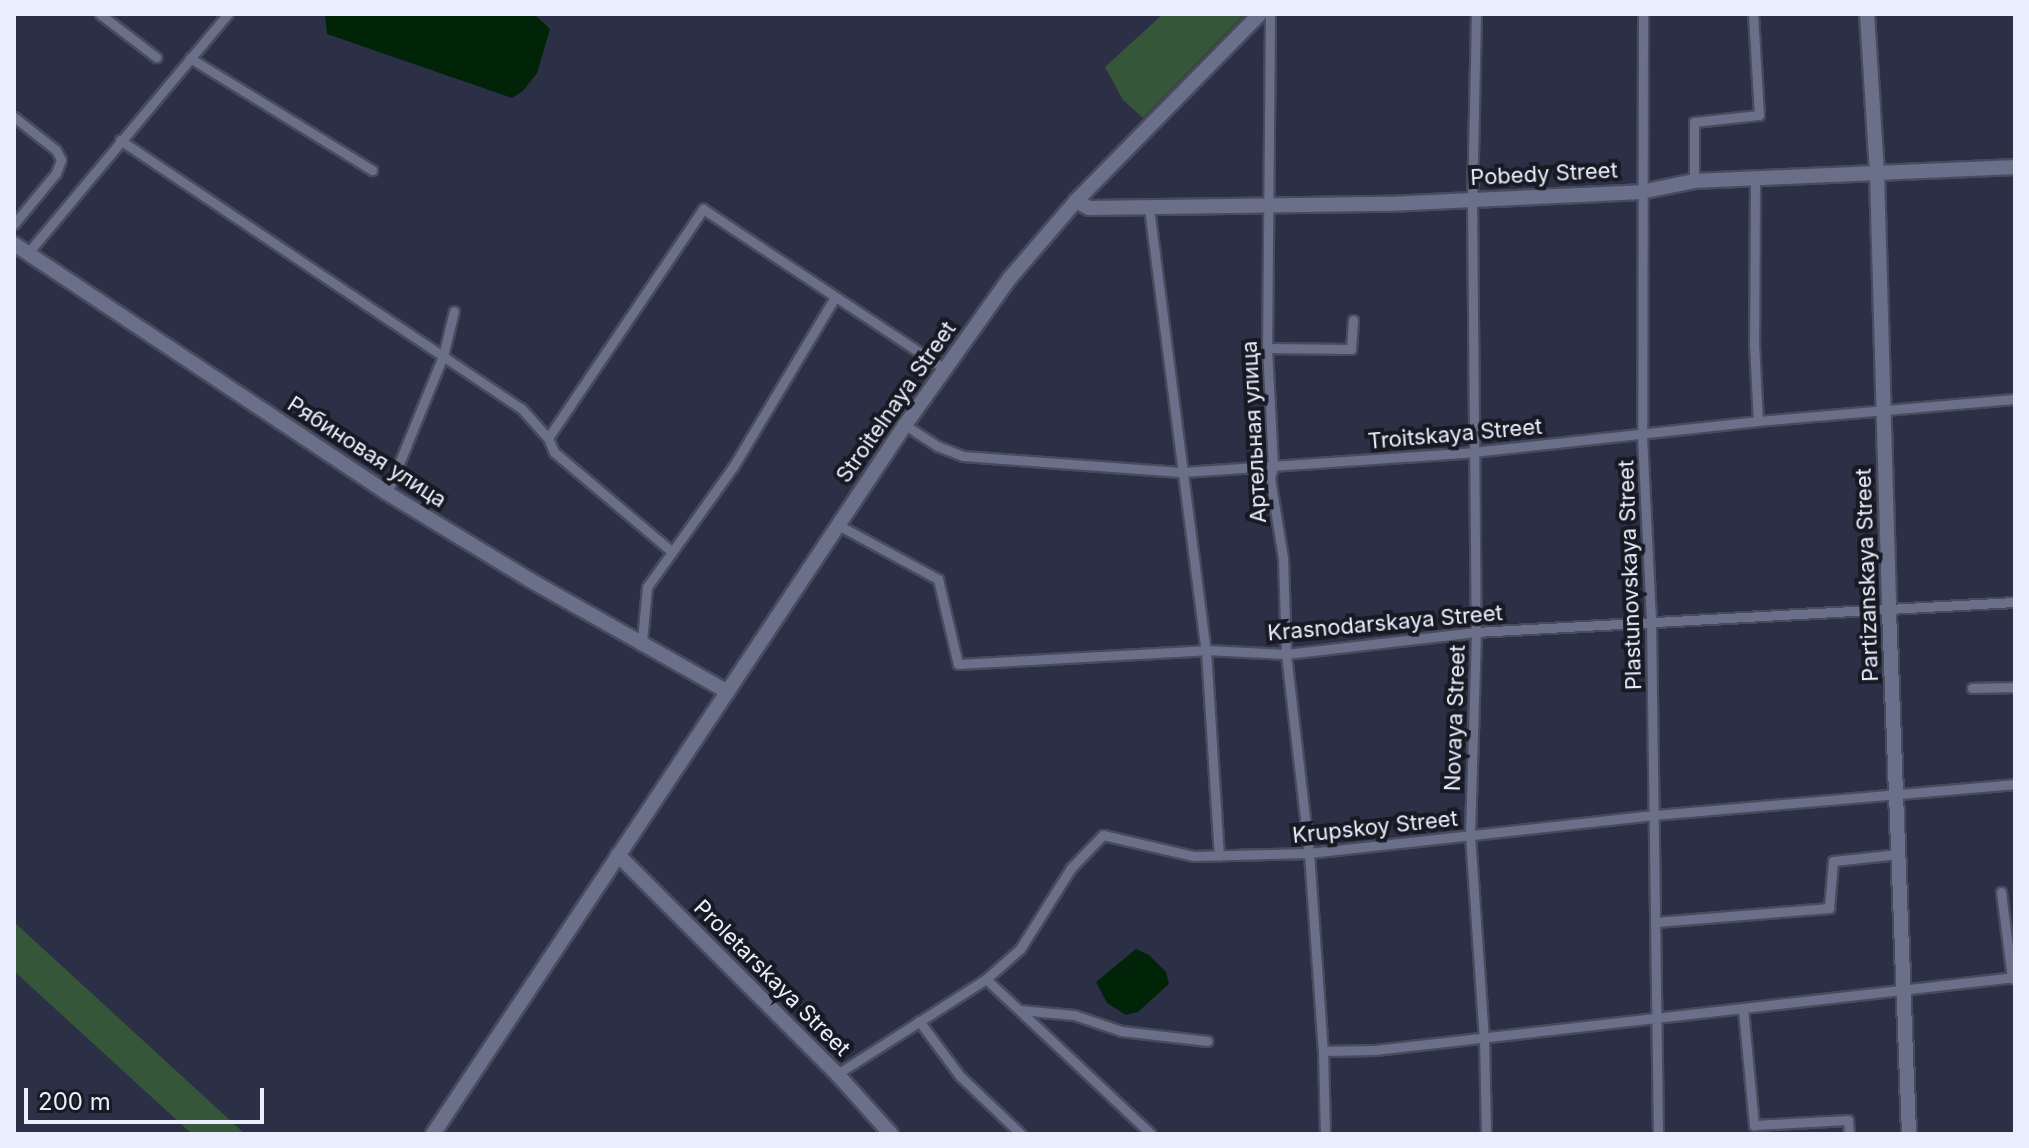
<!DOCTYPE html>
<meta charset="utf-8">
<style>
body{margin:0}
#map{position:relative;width:2029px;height:1148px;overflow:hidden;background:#2c3046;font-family:Inter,sans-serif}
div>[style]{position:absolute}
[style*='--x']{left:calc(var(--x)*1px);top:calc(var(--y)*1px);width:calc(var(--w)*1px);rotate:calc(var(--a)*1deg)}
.green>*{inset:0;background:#365639}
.water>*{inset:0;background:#012307}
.roads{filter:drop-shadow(2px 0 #484b5e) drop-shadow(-2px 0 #484b5e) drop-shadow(0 2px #484b5e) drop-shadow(0 -2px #484b5e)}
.street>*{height:9px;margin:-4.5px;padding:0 4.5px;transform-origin:4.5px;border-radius:4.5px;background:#6b708a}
.secondary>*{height:14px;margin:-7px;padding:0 7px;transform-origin:7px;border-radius:7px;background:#6b708a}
span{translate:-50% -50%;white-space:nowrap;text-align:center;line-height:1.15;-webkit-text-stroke:8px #171923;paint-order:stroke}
.street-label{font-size:22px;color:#eaedfc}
.frame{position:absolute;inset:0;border:16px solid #eaedfc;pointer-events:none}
.scale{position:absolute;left:24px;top:1088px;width:240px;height:36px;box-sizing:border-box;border:4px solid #eaedfc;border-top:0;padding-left:10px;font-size:24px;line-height:28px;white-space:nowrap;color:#eaedfc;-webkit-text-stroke:6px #171923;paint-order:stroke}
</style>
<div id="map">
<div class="green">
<div style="clip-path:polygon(1163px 14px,1245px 14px,1143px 118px,1123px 100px,1105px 67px)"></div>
<div style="clip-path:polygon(14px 922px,245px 1134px,192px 1134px,14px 971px)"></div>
</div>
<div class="water">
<div style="clip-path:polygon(325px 14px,534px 14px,550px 29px,537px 73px,523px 91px,512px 98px,327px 34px)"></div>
<div style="clip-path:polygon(1136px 949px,1149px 955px,1166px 972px,1169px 984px,1138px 1012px,1126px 1015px,1107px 1003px,1096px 982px)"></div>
</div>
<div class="roads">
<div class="street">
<div style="--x:100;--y:14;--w:71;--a:37.5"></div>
<div style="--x:1270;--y:14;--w:334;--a:90.5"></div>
<div style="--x:1267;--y:348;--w:119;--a:87.1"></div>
<div style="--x:1273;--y:467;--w:11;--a:105"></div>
<div style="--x:1270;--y:478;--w:81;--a:80.8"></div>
<div style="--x:1283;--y:558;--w:96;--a:88.2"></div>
<div style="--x:1286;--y:654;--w:200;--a:83.4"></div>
<div style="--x:1309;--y:853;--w:198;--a:86"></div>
<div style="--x:1323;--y:1051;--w:83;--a:88.6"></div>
<div style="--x:1476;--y:14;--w:185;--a:91.2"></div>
<div style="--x:1472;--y:199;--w:433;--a:89.5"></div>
<div style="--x:1476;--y:632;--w:203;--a:91.7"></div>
<div style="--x:1470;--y:835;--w:203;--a:86.1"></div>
<div style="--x:1484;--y:1038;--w:96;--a:88.8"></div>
<div style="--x:1643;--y:14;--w:422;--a:90.1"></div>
<div style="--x:1642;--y:436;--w:185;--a:87.2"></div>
<div style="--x:1651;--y:621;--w:513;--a:89.22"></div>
<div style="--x:190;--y:58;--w:214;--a:31.6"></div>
<div style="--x:14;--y:117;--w:53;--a:38.2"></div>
<div style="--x:56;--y:150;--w:11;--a:63"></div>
<div style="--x:61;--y:160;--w:14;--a:111"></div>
<div style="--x:56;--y:173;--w:66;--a:129.5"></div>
<div style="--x:120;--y:140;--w:482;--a:33.8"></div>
<div style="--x:521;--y:408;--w:40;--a:48"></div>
<div style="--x:548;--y:438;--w:15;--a:67"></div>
<div style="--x:554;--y:452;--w:153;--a:40.2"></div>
<div style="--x:1755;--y:179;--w:164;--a:90.3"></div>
<div style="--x:1754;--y:343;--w:78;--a:87.1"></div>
<div style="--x:1694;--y:181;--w:59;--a:-90"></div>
<div style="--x:1694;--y:122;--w:65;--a:-6.1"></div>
<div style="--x:1759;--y:115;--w:101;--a:-93.4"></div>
<div style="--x:1149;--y:208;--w:446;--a:82.7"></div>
<div style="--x:1206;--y:650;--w:206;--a:86.4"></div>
<div style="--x:27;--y:254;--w:313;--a:-50.1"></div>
<div style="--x:1267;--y:348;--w:84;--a:0.7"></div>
<div style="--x:1351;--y:349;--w:29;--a:-86"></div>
<div style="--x:905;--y:425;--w:38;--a:33"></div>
<div style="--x:937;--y:446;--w:28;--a:21"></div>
<div style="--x:963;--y:456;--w:221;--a:4.2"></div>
<div style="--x:1183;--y:472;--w:291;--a:-3.9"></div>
<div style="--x:1473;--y:452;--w:287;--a:-6.2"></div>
<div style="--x:1758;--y:421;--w:258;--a:-4.9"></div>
<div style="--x:548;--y:438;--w:277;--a:-55.9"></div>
<div style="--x:703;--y:209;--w:290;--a:33.5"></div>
<div style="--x:387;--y:493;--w:148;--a:-67.8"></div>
<div style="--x:443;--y:356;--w:46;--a:-76.3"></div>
<div style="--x:838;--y:525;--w:114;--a:28.4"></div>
<div style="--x:938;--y:579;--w:87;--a:76.8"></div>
<div style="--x:958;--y:664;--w:248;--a:-3.2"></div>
<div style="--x:1206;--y:650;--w:80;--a:2.9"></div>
<div style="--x:1286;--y:654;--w:191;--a:-6.6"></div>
<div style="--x:1476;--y:632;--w:540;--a:-3.19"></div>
<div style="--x:642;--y:641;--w:54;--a:-84.7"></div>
<div style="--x:647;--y:587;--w:148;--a:-54.4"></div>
<div style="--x:733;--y:467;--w:198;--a:-59"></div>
<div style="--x:1972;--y:688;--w:43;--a:-1.3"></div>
<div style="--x:2001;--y:892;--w:87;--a:82.7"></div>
<div style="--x:1656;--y:922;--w:174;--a:-4.6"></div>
<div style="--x:1829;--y:908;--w:47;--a:-85.1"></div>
<div style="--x:1833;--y:861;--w:66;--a:-6.1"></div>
<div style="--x:986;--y:979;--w:226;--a:43.2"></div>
<div style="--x:1743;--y:1009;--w:117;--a:84.6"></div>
<div style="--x:1754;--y:1125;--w:94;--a:-3"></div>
<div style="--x:1848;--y:1120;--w:14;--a:86"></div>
<div style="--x:1020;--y:1010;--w:54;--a:5.3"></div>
<div style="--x:1074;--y:1015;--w:50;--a:18.8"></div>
<div style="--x:1121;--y:1031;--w:87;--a:6.6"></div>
<div style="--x:919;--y:1021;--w:69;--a:53.3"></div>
<div style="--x:960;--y:1076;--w:84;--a:43.6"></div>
<div style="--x:1323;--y:1051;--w:52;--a:-1.1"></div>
<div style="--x:1375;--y:1050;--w:644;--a:-6.51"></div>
<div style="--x:837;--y:1074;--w:177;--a:-32.5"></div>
<div style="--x:986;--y:979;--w:45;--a:-41.4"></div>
<div style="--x:1020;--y:949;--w:96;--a:-57.8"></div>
<div style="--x:1071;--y:868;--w:46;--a:-45.9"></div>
<div style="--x:1103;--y:835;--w:92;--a:13.1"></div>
<div style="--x:1193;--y:856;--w:116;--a:-1.5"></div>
<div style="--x:1309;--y:853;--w:347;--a:-6.3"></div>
<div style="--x:1654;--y:815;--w:362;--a:-4.9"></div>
</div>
<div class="secondary">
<div style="--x:1867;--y:14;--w:160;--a:86.4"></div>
<div style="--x:1877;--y:174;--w:436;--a:88.4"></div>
<div style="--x:1889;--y:610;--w:524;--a:87.81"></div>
<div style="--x:1076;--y:201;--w:15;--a:28"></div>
<div style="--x:1089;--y:208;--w:300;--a:-0.8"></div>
<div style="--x:1389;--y:204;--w:252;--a:-2.7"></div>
<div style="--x:1641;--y:192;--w:54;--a:-11.7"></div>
<div style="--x:1694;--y:181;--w:321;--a:-2.5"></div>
<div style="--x:14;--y:244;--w:448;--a:33.7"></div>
<div style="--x:387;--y:493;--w:167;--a:31.3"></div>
<div style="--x:530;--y:580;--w:227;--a:29.5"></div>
<div style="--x:618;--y:855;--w:310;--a:45"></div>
<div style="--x:837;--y:1074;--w:81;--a:48"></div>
<div style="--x:433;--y:1134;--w:852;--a:-56.35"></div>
<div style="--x:905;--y:425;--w:181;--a:-54.5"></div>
<div style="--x:1010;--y:278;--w:101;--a:-49.4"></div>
<div style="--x:1076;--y:201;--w:262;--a:-45.5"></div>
</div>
</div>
<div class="street-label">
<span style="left:1544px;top:174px;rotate:-3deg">Pobedy Street</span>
<span style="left:896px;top:402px;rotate:-55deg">Stroitelnaya Street</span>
<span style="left:1254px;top:432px;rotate:-93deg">Артельная улица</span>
<span style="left:1455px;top:434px;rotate:-5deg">Troitskaya Street</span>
<span style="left:367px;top:452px;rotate:33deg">Рябиновая улица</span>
<span style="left:1630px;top:575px;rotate:-92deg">Plastunovskaya Street</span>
<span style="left:1867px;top:575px;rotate:-92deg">Partizanskaya Street</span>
<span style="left:1385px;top:623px;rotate:-5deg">Krasnodarskaya Street</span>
<span style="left:1455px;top:718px;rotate:-88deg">Novaya Street</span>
<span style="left:1375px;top:827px;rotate:-6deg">Krupskoy Street</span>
<span style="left:772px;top:978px;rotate:45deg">Proletarskaya Street</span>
</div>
<div class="frame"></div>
<div class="scale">200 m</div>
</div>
